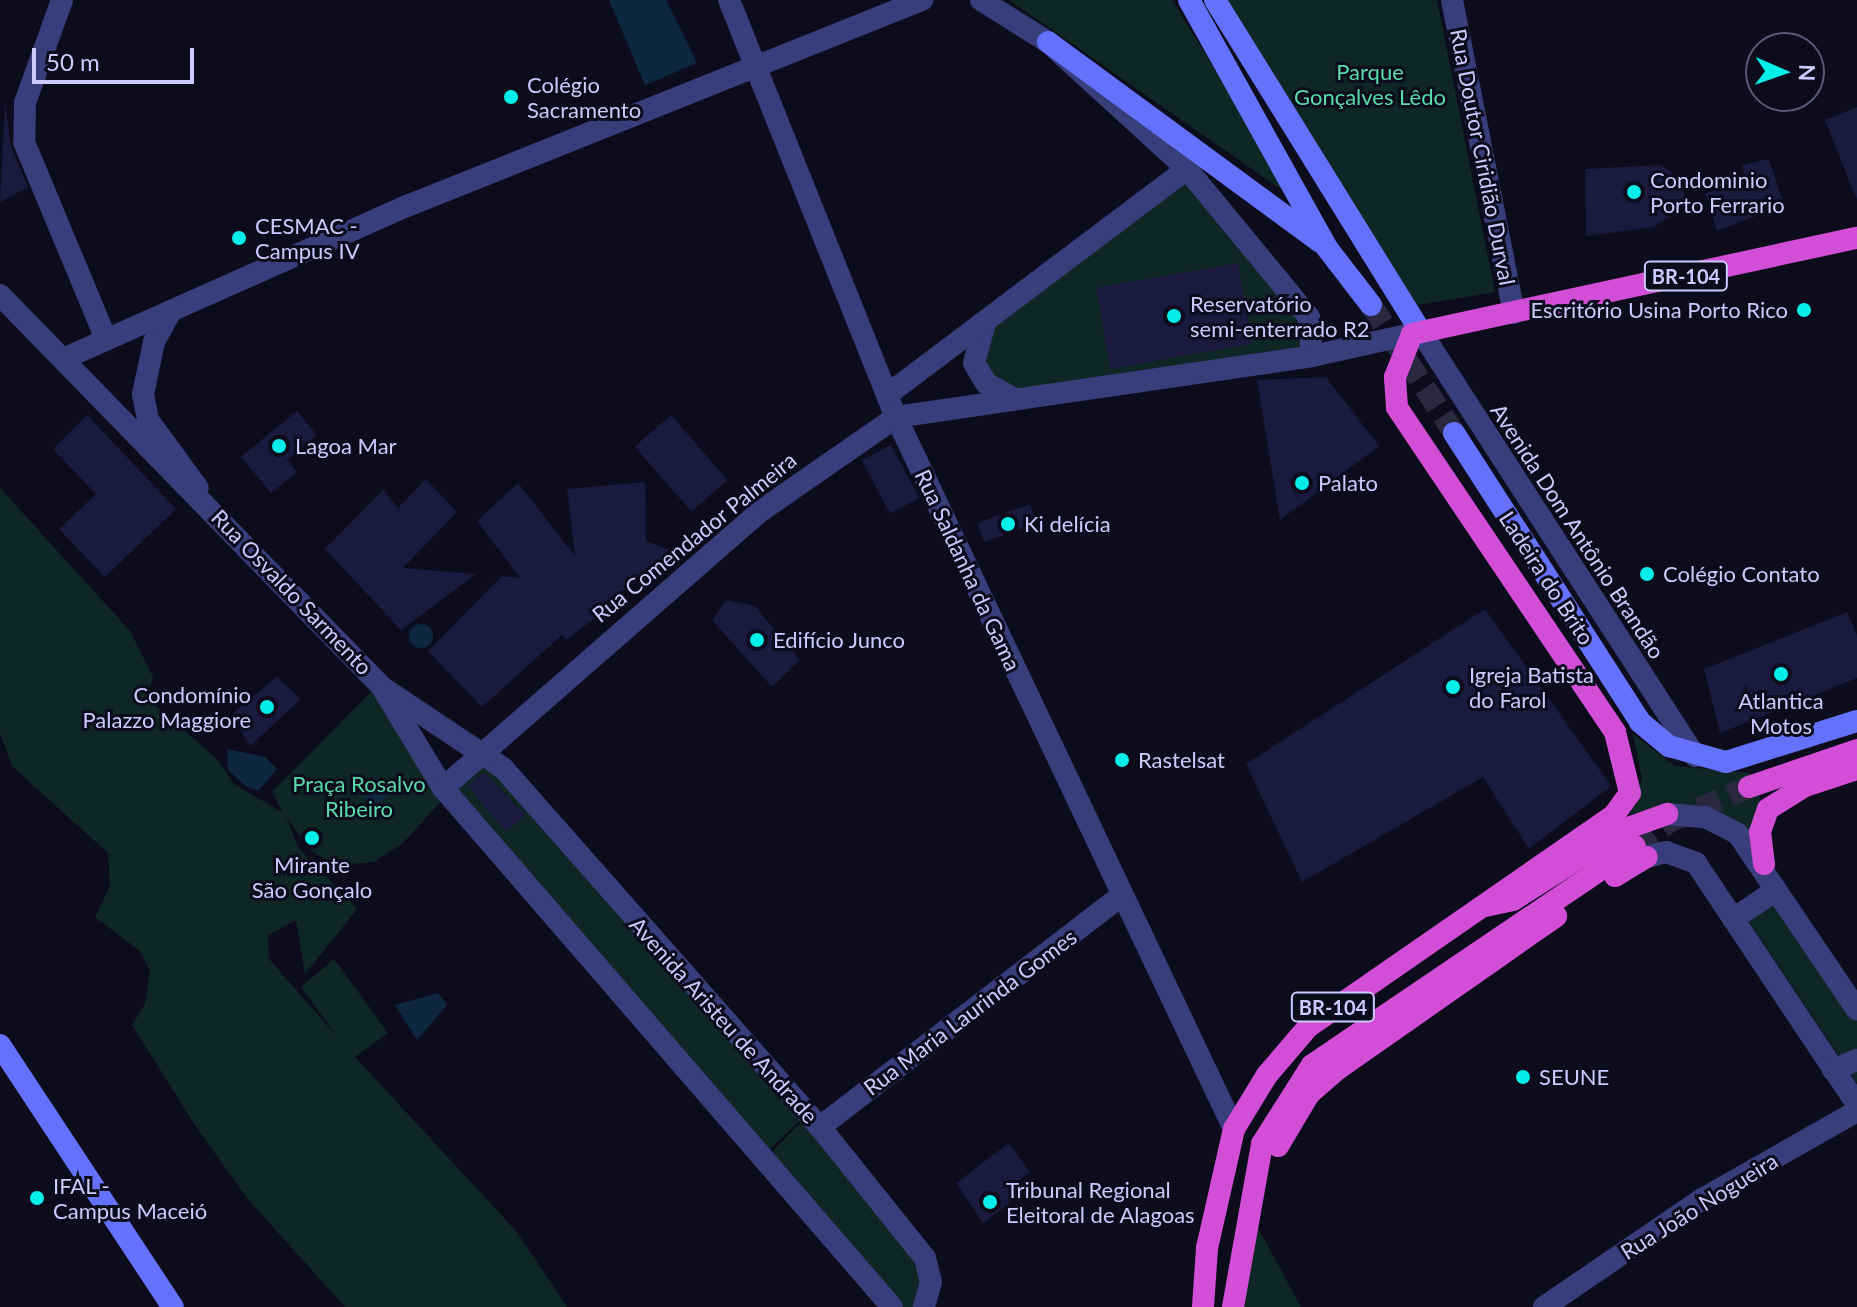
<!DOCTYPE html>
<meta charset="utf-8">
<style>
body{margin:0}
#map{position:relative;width:1857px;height:1307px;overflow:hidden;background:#0d0c1d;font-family:Lato,sans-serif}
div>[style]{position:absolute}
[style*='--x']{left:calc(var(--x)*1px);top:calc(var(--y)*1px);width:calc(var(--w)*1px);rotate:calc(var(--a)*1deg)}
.green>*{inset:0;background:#0f2724}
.water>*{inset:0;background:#0d2741}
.round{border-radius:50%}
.building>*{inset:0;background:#1c193e;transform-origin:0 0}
.secondary-tunnel>*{height:22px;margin-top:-11px;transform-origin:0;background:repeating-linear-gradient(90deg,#29283f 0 22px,transparent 0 33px)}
.trunk-tunnel>*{height:22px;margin-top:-11px;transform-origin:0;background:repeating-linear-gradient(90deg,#29283f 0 22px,transparent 0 33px)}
.minor>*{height:22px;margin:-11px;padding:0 11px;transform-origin:11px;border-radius:11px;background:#383d7b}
.secondary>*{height:22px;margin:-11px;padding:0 11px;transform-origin:11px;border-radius:11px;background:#6371fb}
.trunk>*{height:22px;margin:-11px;padding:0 11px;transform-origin:11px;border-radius:11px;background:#d24ed7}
.dots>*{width:22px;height:22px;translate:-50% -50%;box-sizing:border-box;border:4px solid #0d0c1d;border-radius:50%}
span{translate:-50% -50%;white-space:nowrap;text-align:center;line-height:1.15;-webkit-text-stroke:6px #0d0c1d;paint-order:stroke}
.shield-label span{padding:2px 6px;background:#0d0c1d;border:2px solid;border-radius:6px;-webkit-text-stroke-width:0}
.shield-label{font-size:20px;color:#cacafe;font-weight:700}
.park-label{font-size:22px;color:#59dbab}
.poi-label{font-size:22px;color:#cacafe}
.left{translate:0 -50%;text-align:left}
.right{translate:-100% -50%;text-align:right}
.street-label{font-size:22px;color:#cacafe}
.north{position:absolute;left:1745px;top:32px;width:80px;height:80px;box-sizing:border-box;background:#0d0c1d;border:2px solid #595877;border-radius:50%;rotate:92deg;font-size:22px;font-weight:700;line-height:32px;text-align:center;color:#cacafe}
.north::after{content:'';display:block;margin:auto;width:28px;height:36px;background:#06eeea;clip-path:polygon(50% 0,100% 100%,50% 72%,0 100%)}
.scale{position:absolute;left:32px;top:48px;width:162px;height:36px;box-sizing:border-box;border:4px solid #cacafe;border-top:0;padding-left:10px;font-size:24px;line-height:28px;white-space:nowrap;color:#cacafe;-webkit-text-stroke:6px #0d0c1d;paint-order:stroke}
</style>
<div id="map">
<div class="green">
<div style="clip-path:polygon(1009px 0,1172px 0,1295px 199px)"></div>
<div style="clip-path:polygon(1221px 0,1437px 0,1495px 292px,1417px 305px)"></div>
<div style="clip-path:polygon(1188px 174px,1310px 322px,1305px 348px,1032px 394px,988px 375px,980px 347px,990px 331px,1038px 284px)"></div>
<div style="clip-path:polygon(0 488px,130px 631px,153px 677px,147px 698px,216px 758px,234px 784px,283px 813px,272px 792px,372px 691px,444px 798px,403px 843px,374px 862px,337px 865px,311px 851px,286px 816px,298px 847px,357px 909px,305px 974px,296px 920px,268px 935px,269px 959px,339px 1039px,301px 987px,334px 959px,388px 1033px,355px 1057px,516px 1231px,567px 1307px,345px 1307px,247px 1198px,197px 1128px,132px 1025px,145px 1004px,150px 971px,140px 951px,95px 917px,110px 886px,108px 853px,12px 766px,0 733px)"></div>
<div style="clip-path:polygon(1633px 734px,1675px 766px,1750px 773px,1761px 801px,1752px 842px,1670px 805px,1630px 814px,1642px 779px)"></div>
<div style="clip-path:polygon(495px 750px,806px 1115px,767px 1152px,448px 791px)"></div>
<div style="clip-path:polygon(1788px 895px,1857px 998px,1857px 1083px,1745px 916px)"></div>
<div style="clip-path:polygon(807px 1116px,921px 1254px,920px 1307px,897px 1307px,770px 1154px)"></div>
<div style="clip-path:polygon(1246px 1206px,1301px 1307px,1233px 1307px)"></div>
</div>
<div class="water">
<div style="clip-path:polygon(609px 0,666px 0,697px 63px,645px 85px)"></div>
<div class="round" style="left:409px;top:624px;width:24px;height:24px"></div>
<div style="clip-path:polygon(227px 749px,265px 757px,277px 769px,258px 791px,246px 786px,228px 770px)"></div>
<div class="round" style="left:362px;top:777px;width:26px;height:26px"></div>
<div style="clip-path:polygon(438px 993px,447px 1005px,417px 1040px,395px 1005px)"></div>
</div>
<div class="building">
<div style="clip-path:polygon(5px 102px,11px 147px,28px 187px,0 202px)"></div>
<div style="clip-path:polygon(1857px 107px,1857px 197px,1856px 198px,1825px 120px)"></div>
<div style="clip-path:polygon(1769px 159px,1784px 205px,1717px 231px,1705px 193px,1746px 182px,1742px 165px)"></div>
<div style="clip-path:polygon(1661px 165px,1681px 180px,1686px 205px,1654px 227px,1586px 236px,1585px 169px)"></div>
<div style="left:1238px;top:263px;width:82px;height:144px;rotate:80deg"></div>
<div style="clip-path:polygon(1326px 377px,1379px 446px,1280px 520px,1257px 380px)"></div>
<div style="clip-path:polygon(297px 411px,317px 435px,287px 460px,297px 472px,271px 493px,241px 457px)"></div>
<div style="clip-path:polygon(87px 415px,176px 509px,105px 577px,59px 529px,96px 494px,53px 449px)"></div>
<div style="left:671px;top:415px;width:86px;height:48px;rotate:49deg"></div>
<div style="left:891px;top:445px;width:60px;height:33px;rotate:62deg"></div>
<div style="clip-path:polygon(426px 479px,457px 512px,403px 568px,476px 574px,401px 630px,325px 549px,383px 490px,398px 508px)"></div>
<div style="clip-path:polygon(645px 482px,646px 541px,680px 554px,609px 599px,613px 604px,566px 640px,562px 635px,482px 707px,428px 651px,502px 576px,520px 578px,477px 521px,518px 483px,575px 556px,567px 489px)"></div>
<div style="left:1030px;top:504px;width:20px;height:56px;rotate:70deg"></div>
<div style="clip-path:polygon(726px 600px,755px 606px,800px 660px,772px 687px,712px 620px)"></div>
<div style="clip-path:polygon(1485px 609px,1611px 786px,1529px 849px,1483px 777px,1302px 882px,1246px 764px)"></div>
<div style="clip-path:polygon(1847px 612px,1857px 635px,1857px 678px,1720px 733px,1704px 669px)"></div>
<div style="clip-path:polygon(277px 677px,301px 699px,250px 746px,231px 715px)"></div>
<div style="clip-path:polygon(484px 772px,525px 815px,506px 832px,468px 786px)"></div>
<div style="clip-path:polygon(1009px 1143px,1030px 1172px,1020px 1179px,1028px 1189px,983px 1223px,956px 1183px)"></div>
</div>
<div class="secondary-tunnel">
<div style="--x:1371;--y:305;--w:153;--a:57"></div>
</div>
<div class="trunk-tunnel">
<div style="--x:1635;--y:846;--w:42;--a:-35.2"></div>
<div style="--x:1669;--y:822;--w:87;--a:-23.6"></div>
</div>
<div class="minor">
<div style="--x:62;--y:0;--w:109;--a:109.8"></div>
<div style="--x:25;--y:103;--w:39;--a:91"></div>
<div style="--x:24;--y:142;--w:211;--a:67.4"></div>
<div style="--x:729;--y:0;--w:449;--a:68.2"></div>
<div style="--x:896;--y:417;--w:788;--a:64.61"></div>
<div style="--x:981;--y:0;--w:79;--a:32.1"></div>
<div style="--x:1048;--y:42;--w:188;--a:42.4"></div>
<div style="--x:1187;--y:169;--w:192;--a:50.5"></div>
<div style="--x:1309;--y:317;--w:39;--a:86"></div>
<div style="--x:1452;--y:0;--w:319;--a:78.8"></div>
<div style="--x:0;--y:295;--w:549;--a:45.74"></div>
<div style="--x:383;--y:688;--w:144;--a:33.7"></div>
<div style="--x:503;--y:768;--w:479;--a:48.6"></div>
<div style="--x:820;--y:1127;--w:168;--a:51.3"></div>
<div style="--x:925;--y:1258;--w:25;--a:76"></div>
<div style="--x:931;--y:1282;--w:26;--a:106"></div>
<div style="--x:171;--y:311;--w:35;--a:119"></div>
<div style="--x:154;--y:342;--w:53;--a:101.9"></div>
<div style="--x:143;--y:394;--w:26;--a:79"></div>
<div style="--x:148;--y:420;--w:84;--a:53.7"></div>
<div style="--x:985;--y:323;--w:41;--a:105.4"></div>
<div style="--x:974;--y:363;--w:23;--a:59"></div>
<div style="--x:986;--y:383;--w:33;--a:29"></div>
<div style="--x:1421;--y:332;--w:505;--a:57.13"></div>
<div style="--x:63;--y:359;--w:376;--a:-24"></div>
<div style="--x:407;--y:206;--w:555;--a:-21.8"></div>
<div style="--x:887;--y:395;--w:376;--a:-37"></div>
<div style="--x:383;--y:689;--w:116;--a:58.8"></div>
<div style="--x:443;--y:788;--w:686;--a:49.14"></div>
<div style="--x:443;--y:788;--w:418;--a:-41.1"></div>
<div style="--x:758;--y:513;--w:168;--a:-34.8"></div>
<div style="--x:896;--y:417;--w:420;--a:-8.3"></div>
<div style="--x:1312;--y:356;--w:102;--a:-12.4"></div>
<div style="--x:1667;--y:814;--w:38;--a:5"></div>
<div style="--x:1705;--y:817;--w:37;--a:27"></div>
<div style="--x:1738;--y:834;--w:212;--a:55.9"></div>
<div style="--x:1647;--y:857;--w:20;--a:-15"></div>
<div style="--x:1666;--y:852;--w:32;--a:20"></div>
<div style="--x:1696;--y:863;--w:290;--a:56.3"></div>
<div style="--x:1733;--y:919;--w:50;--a:-33.7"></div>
<div style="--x:1833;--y:1070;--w:26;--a:-23"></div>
<div style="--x:820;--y:1127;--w:379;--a:-37.5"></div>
<div style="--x:1544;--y:1307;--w:194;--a:-34.3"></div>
<div style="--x:1704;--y:1198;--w:176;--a:-29.6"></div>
</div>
<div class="secondary">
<div style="--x:1189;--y:0;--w:284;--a:60.9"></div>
<div style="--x:1327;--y:248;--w:72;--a:52.3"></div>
<div style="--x:1215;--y:0;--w:391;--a:58.2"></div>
<div style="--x:1048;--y:42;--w:338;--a:36.3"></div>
<div style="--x:1454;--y:433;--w:344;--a:57.2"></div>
<div style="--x:1640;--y:722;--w:38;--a:40"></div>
<div style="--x:1669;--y:746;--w:59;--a:15.7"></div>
<div style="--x:1726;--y:762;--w:137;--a:-17.4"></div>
<div style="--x:0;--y:1045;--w:314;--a:56.6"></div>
</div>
<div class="trunk">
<div style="--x:1749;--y:787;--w:114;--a:-18.9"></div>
<div style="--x:1764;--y:864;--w:32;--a:-97"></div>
<div style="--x:1760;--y:832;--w:24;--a:-71"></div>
<div style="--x:1768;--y:809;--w:44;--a:-31.9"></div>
<div style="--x:1805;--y:786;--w:55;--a:-18.1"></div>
<div style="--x:1615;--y:876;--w:37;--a:-31"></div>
<div style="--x:1485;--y:906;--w:29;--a:-12"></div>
<div style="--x:1513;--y:900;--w:133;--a:-32.4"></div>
<div style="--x:1625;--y:829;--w:45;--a:-19.7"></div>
<div style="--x:1278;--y:1146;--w:61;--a:-59.2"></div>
<div style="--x:1309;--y:1094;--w:35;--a:-41"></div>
<div style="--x:1335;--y:1071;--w:270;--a:-35"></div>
<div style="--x:1203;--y:1307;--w:59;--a:-86.1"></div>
<div style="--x:1207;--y:1248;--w:122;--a:-77.2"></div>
<div style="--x:1234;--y:1129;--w:63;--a:-58.6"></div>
<div style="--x:1267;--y:1075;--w:63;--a:-49.5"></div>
<div style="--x:1308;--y:1027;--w:372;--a:-34.7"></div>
<div style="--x:1614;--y:815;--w:27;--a:-54"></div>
<div style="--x:1630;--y:793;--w:63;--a:-103.8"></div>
<div style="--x:1615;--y:732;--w:391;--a:-123.9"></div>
<div style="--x:1397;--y:407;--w:30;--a:-94"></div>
<div style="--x:1395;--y:377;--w:46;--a:-68.4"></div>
<div style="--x:1412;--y:334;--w:455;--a:-12.2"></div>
<div style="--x:1233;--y:1307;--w:166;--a:-79.9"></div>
<div style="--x:1262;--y:1144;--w:93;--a:-57.7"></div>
<div style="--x:1312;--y:1065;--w:390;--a:-34.1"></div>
</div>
<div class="dots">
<div style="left:511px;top:97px;background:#06eeea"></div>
<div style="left:1634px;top:192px;background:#06eeea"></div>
<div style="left:239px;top:238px;background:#06eeea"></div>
<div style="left:1804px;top:310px;background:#06eeea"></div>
<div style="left:1174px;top:316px;background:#06eeea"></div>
<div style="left:279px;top:446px;background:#06eeea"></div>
<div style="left:1302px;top:483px;background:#06eeea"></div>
<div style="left:1008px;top:524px;background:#06eeea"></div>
<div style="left:1647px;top:574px;background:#06eeea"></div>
<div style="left:757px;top:640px;background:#06eeea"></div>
<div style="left:1781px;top:674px;background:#06eeea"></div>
<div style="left:1453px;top:687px;background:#06eeea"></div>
<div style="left:267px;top:707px;background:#06eeea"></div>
<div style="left:1122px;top:760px;background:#06eeea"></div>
<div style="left:312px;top:838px;background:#06eeea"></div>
<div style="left:1523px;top:1077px;background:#06eeea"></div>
<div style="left:37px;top:1198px;background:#06eeea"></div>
<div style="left:990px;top:1202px;background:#06eeea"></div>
</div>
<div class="shield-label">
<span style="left:1686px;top:276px">BR-104</span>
<span style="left:1333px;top:1007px">BR-104</span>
</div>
<div class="park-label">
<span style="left:1370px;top:84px">Parque<br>Gonçalves Lêdo</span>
<span style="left:359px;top:796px">Praça Rosalvo<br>Ribeiro</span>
</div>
<div class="poi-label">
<span class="left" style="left:527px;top:97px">Colégio<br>Sacramento</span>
<span class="left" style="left:1650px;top:192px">Condominio<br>Porto Ferrario</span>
<span class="left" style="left:255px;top:238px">CESMAC -<br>Campus IV</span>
<span class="left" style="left:1190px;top:316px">Reservatório<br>semi-enterrado R2</span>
<span class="right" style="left:1788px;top:310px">Escritório Usina Porto Rico</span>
<span class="left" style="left:295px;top:446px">Lagoa Mar</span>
<span class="left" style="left:1318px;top:483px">Palato</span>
<span class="left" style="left:1024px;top:524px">Ki delícia</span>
<span class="left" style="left:1663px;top:574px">Colégio Contato</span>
<span class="left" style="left:773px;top:640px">Edifício Junco</span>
<span class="left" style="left:1469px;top:687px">Igreja Batista<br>do Farol</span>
<span class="right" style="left:251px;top:707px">Condomínio<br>Palazzo Maggiore</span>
<span style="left:1781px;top:713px">Atlantica<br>Motos</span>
<span class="left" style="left:1138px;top:760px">Rastelsat</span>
<span style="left:312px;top:877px">Mirante<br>São Gonçalo</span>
<span class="left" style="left:1539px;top:1077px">SEUNE</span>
<span class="left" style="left:53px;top:1198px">IFAL -<br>Campus Maceió</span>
<span class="left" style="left:1006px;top:1202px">Tribunal Regional<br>Eleitoral de Alagoas</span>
</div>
<div class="street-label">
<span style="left:1483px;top:157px;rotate:79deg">Rua Doutor Ciridião Durval</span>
<span style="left:1578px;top:531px;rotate:57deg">Avenida Dom Antônio Brandão</span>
<span style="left:694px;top:537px;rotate:-39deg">Rua Comendador Palmeira</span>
<span style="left:968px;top:570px;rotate:65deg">Rua Saldanha da Gama</span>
<span style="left:1547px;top:578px;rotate:57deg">Ladeira do Brito</span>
<span style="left:292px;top:592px;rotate:46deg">Rua Osvaldo Sarmento</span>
<span style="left:970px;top:1012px;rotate:-37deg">Rua Maria Laurinda Gomes</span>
<span style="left:724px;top:1020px;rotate:48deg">Avenida Aristeu de Andrade</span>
<span style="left:1699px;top:1206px;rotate:-32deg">Rua João Nogueira</span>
</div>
<div class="north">N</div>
<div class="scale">50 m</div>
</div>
